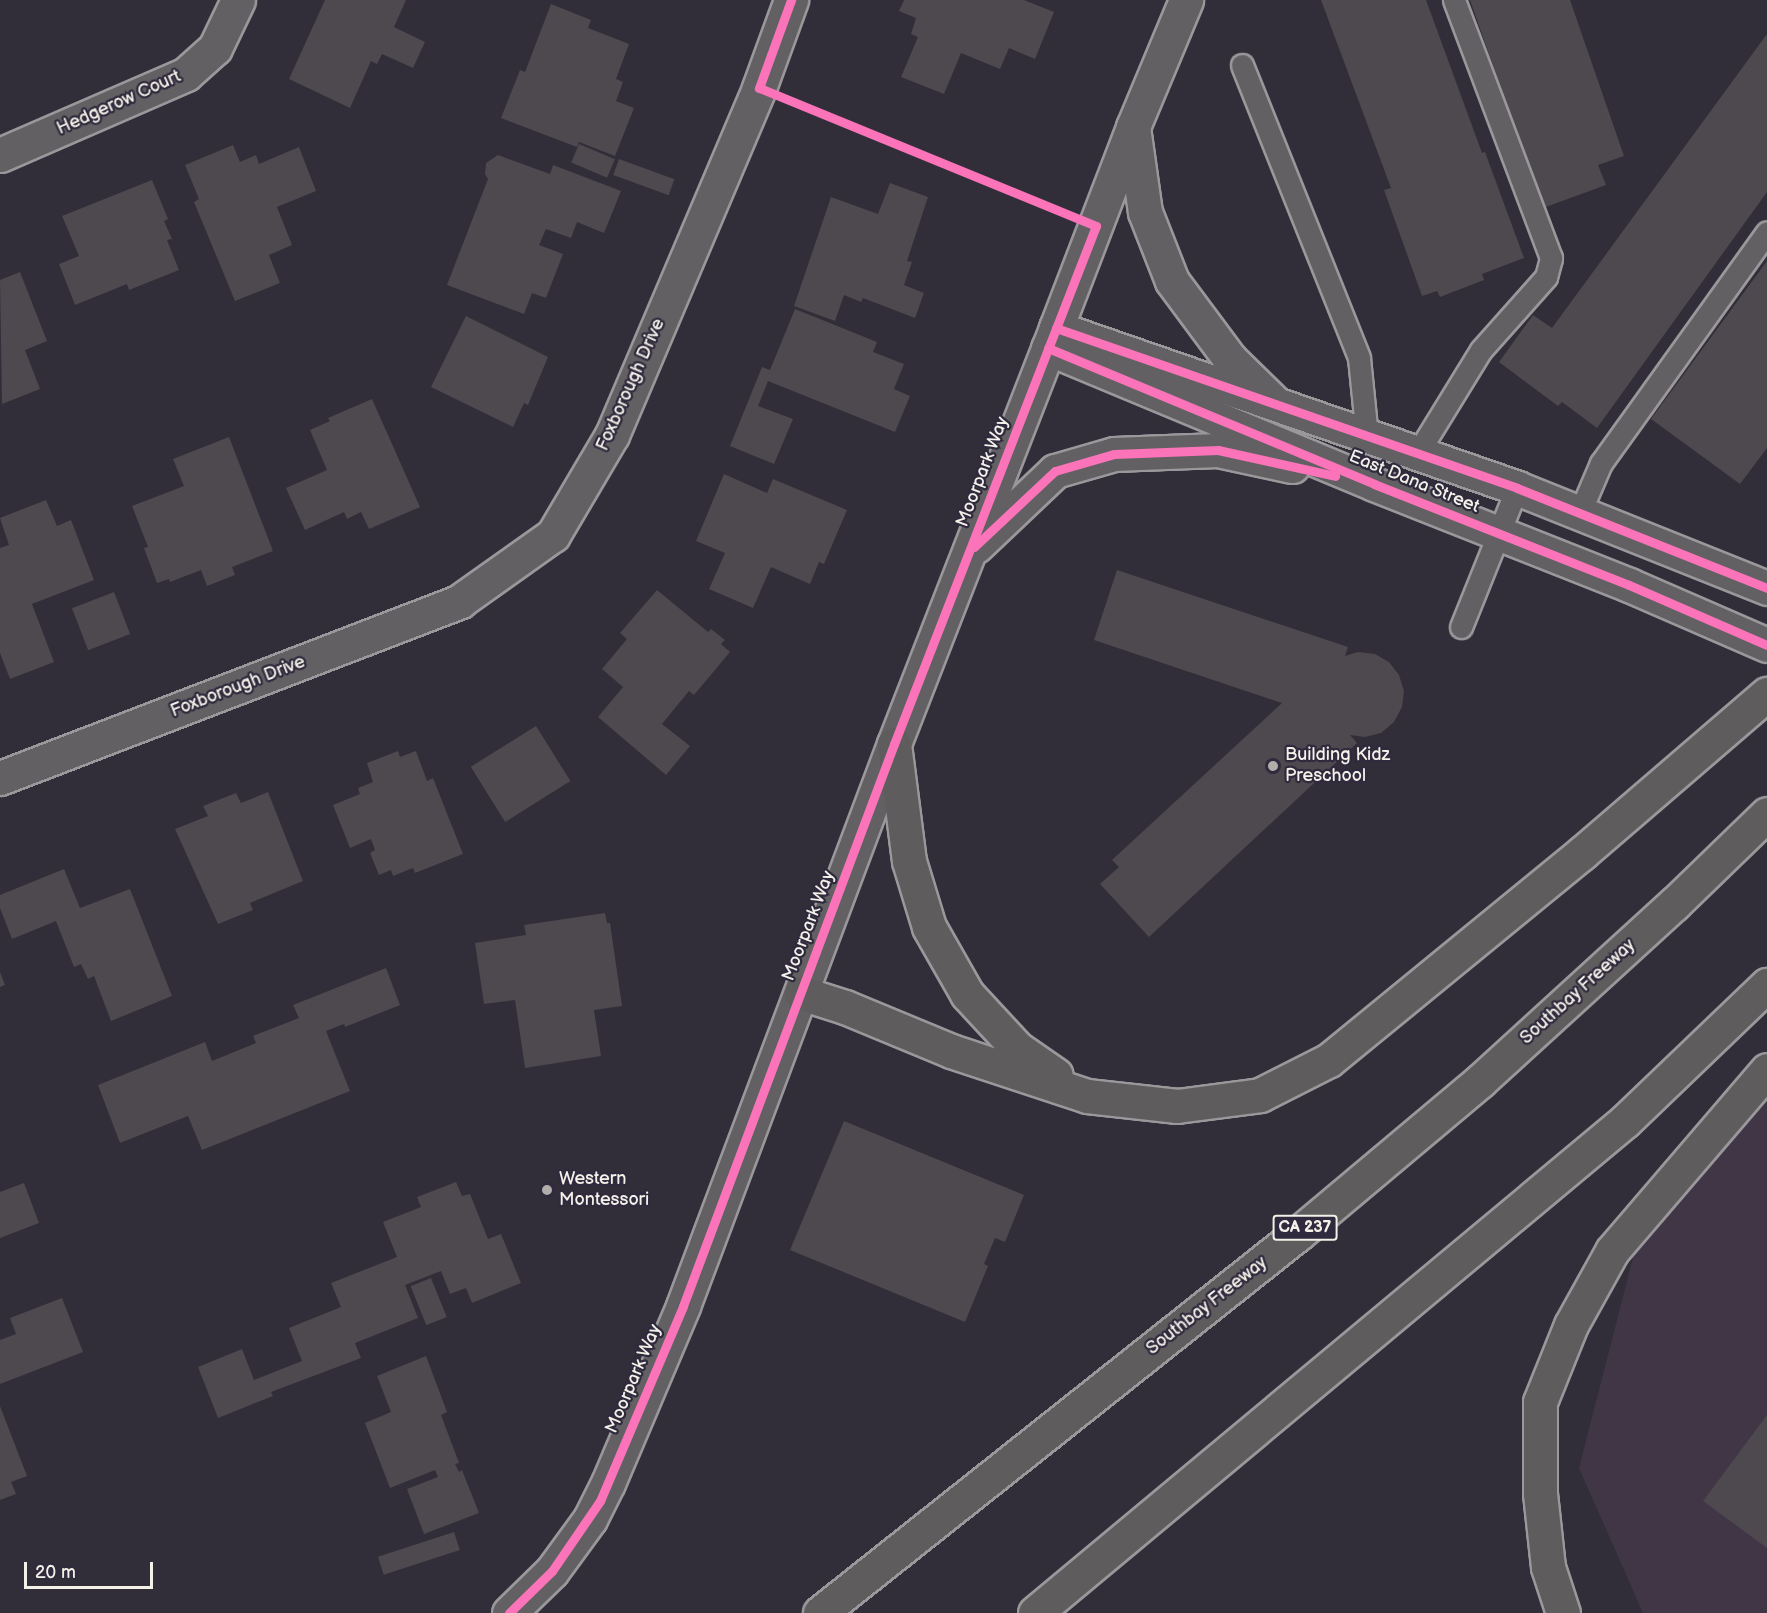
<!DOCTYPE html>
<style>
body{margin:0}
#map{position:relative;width:1767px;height:1613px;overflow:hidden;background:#312e39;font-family:"Balsamiq Sans",sans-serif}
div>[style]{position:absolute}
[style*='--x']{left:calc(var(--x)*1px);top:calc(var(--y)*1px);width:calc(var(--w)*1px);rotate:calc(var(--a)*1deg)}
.built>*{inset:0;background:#403646}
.building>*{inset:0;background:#4e484f;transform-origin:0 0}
.roads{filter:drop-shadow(2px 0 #9a989b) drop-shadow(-2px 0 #9a989b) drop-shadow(0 2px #9a989b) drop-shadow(0 -2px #9a989b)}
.lane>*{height:21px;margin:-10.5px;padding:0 10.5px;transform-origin:10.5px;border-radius:10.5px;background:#626063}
.street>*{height:33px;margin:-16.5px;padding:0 16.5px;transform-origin:16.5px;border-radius:16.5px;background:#626063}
.secondary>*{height:33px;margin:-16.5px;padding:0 16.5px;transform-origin:16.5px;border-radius:16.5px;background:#626063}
.highway>*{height:33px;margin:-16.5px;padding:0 16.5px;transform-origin:16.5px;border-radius:16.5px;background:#5f5c5e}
.cycleway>*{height:9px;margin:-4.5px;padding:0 4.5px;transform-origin:4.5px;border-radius:4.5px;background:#fb73b8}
.dots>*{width:16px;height:16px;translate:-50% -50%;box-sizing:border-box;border:3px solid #2f2a3d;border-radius:50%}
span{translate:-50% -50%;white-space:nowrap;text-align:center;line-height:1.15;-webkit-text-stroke:4.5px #2f2a3d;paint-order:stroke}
.shield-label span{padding:2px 4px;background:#2f2a3d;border:2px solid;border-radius:4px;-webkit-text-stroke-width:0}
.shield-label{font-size:16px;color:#f4f1e8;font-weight:700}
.street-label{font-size:18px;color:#f4f1e8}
.poi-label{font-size:18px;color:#f4f1e8}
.left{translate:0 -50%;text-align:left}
.scale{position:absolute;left:24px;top:1562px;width:129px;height:27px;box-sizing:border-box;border:3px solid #f4f1e8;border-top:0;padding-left:8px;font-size:18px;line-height:21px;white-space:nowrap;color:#f4f1e8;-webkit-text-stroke:4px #2f2a3d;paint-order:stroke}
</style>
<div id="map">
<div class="built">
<div style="clip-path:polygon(1767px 1074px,1767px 1613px,1643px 1613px,1579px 1468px,1644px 1215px)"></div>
</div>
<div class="building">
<div style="clip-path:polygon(325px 0,406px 0,394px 27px,425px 42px,413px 68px,382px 54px,377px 64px,371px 61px,350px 108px,289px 79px)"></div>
<div style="clip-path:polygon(904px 0,1024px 0,1054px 12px,1035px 59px,1009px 48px,1000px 69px,961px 53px,944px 94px,901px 77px,918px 37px,911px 34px,916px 18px,899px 11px)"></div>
<div style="clip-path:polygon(1321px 0,1426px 0,1482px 153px,1485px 152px,1524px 258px,1482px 274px,1484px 280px,1440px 297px,1437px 291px,1422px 296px,1384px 190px,1391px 188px)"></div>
<div style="clip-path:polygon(1470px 0,1570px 0,1624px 156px,1598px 165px,1606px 185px,1543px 208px)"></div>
<div style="clip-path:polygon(551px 4px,591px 20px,588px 28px,629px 44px,616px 79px,623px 82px,616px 101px,634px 108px,615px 156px,579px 142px,577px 147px,501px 118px,520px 70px,525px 72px)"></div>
<div style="clip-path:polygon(1767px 34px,1767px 192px,1597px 428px,1562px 402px,1558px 406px,1499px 362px,1533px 315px,1552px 328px)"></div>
<div style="left:579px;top:144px;width:39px;height:20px;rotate:23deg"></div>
<div style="clip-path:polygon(233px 145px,240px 162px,256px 155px,259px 164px,299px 147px,316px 191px,277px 207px,292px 245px,269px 255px,280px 283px,235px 301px,194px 202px,199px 199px,185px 165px)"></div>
<div style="clip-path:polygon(498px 155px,550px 174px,553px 165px,621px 191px,604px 233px,577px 222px,571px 238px,546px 229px,539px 245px,563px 254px,546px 298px,532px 293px,524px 314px,447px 285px,488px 179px,485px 174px,486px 163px)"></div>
<div style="left:619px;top:159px;width:59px;height:17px;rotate:20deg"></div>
<div style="clip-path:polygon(152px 180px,168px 219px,164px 221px,172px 239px,167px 240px,179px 270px,129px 290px,127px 284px,75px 305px,59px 264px,79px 256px,62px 216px)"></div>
<div style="clip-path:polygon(890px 183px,928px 197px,907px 261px,912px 262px,904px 285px,924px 293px,915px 318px,863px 298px,861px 302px,844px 295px,835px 321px,794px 306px,831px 197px,878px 214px)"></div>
<div style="clip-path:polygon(1767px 261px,1767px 448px,1740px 484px,1651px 419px)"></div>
<div style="clip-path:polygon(20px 272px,47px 341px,25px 350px,40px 389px,2px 404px,0 280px)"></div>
<div style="clip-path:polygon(795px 309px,877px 342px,873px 352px,904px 364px,894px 389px,910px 396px,895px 432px,768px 381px,758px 406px,793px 419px,774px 464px,730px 446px,762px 367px,770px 370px)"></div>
<div style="clip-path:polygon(466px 316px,548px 357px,528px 405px,524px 403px,513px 427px,431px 387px)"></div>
<div style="clip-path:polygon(372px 399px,420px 507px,369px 529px,361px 512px,347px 519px,344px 512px,305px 530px,286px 488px,327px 470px,310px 430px,330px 421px,328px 418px)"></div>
<div style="clip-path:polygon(229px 437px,273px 551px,232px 567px,235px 575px,207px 586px,201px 570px,170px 582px,169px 579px,157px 583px,144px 548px,148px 547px,132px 506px,184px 486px,173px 459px)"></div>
<div style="clip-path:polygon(724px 474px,767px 493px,773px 479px,847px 510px,824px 564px,819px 562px,810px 584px,771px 567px,753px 608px,709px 589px,725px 553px,696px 541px)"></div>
<div style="clip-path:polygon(46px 500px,57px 526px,71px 520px,94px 580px,32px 604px,54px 662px,10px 679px,0 653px,0 548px,9px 545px,0 518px)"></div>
<div style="clip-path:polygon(1117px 570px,1348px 647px,1345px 656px,1358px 652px,1375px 654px,1389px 662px,1399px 675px,1404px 691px,1402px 707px,1394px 722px,1381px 733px,1365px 737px,1350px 735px,1357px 743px,1149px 937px,1100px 884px,1119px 867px,1112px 860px,1282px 703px,1094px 640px)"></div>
<div style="clip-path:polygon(657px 590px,708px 632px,711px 629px,725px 640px,721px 644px,730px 652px,694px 695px,689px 691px,662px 724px,690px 746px,666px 775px,598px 717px,623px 687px,602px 669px,627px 639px,620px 633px)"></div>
<div style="left:114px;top:592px;width:45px;height:45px;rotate:69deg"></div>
<div style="left:536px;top:726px;width:65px;height:77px;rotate:58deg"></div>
<div style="clip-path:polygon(398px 751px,400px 757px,416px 751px,427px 781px,433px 778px,463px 854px,415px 873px,413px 868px,393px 876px,391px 870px,379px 875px,370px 853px,375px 850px,371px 839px,350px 848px,333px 805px,360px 794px,358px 788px,373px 782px,367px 763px)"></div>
<div style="clip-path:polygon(268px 792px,303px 881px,250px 903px,253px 910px,218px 924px,175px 829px,208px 816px,203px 806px,236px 793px,241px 803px)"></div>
<div style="clip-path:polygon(64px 869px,80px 908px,130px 889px,172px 996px,111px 1021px,94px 976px,88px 979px,81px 964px,74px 967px,56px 921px,12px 939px,0 908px,0 895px)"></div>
<div style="clip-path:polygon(605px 913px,607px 923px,610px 923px,622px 1006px,594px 1010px,601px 1056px,525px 1068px,515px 1000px,484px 1004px,475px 943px,526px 935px,524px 925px)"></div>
<div style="clip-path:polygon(386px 968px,400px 1005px,345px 1027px,344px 1024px,326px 1031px,350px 1091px,202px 1150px,188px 1116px,120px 1143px,98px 1085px,205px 1042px,212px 1061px,256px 1043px,253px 1036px,299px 1018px,293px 1005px)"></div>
<div style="clip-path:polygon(0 972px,5px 985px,0 987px)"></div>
<div style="clip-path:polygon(844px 1121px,1024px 1195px,1005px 1242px,995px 1238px,984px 1264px,988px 1266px,965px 1322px,790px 1250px)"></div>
<div style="clip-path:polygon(456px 1182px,462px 1196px,470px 1194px,488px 1239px,501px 1234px,521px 1283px,472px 1303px,466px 1288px,450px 1294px,441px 1271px,405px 1285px,418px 1318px,355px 1343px,361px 1358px,271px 1392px,273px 1396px,218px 1418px,198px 1367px,242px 1349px,254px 1380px,302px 1361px,289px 1328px,341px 1307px,331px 1283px,397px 1257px,383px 1222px,421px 1207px,417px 1197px)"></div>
<div style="clip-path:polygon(24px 1183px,39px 1223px,0 1238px,0 1192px)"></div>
<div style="left:431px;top:1278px;width:42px;height:22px;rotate:68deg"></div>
<div style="clip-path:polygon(62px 1298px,83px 1352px,0 1384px,0 1340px,16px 1334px,10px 1318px)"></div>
<div style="clip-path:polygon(426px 1356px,447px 1412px,441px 1415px,459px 1463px,455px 1464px,459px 1472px,462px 1470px,479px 1513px,424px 1534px,407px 1489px,438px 1477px,435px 1470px,390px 1488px,365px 1423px,391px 1412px,377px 1376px)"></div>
<div style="clip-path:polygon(0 1406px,27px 1476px,11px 1482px,16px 1494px,0 1500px)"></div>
<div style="clip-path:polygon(1767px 1415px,1767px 1548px,1703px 1501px)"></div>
<div style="left:454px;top:1532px;width:19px;height:80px;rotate:72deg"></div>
</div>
<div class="roads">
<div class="lane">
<div style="--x:1242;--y:65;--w:315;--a:68.2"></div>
<div style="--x:1359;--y:358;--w:79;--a:84.2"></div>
<div style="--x:1417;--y:454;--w:122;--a:-58.4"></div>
<div style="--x:1481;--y:350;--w:98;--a:-48.3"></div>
<div style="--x:1546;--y:277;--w:20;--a:-75"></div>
<div style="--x:1551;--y:258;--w:276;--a:-110.6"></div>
<div style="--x:1580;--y:512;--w:53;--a:-66.8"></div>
<div style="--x:1601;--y:463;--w:284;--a:-54.3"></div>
<div style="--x:1461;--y:627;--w:150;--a:-68.1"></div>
</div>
<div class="street">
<div style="--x:0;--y:155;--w:203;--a:-23.5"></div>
<div style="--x:186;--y:74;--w:39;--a:-42"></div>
<div style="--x:215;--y:48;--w:53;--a:-64.4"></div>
<div style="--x:1056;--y:328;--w:215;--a:-69"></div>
<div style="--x:1133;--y:127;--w:138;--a:-67.3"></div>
<div style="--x:0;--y:778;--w:493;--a:-21"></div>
<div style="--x:460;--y:601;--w:114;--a:-35.4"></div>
<div style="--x:553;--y:535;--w:116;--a:-59.5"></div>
<div style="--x:612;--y:435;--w:377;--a:-67"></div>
<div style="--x:759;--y:88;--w:94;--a:-70"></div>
</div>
<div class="secondary">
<div style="--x:1133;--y:127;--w:86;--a:82"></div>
<div style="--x:1145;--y:212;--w:74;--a:68.6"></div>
<div style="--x:1172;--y:281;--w:97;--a:53.4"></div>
<div style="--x:1230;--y:359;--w:59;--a:44.3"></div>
<div style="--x:1048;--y:348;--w:353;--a:22.6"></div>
<div style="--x:1374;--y:484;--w:274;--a:21.6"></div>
<div style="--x:1629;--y:585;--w:150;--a:23.5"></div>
<div style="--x:976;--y:546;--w:109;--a:-43.5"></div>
<div style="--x:1055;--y:471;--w:61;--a:-16.1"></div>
<div style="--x:1114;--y:454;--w:104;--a:-2.2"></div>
<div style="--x:1218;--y:450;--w:76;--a:12.2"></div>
<div style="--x:509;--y:1613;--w:60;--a:-44.3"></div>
<div style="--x:552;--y:1571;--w:64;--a:-53.8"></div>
<div style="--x:590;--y:1519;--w:40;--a:-63.4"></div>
<div style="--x:608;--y:1483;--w:192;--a:-67"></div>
<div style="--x:683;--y:1306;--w:600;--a:-69.42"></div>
<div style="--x:894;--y:744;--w:446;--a:-68.7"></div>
<div style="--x:1056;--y:328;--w:488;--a:19.1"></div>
<div style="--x:1517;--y:488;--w:269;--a:21.8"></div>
</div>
<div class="highway">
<div style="--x:894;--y:744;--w:118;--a:82.7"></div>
<div style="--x:909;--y:861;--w:69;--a:73.1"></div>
<div style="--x:929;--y:927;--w:77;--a:60.4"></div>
<div style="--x:967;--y:994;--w:74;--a:47.2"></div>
<div style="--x:1017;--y:1048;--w:47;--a:34.7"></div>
<div style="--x:801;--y:993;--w:46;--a:17.7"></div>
<div style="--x:845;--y:1007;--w:115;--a:22.5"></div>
<div style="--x:951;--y:1051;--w:143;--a:18.3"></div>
<div style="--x:1087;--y:1096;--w:91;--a:6.3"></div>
<div style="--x:1177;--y:1106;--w:84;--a:-7.5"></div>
<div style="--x:1260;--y:1095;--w:77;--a:-26.9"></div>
<div style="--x:1329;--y:1060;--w:327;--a:-39.3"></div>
<div style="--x:1582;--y:853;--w:244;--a:-40.7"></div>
<div style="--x:820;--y:1613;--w:611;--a:-38.43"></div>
<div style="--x:1299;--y:1233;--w:236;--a:-40"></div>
<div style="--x:1480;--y:1081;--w:263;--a:-42.4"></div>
<div style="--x:1674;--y:904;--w:129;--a:-44.1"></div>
<div style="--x:1035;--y:1613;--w:768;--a:-39.82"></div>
<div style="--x:1625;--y:1121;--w:197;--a:-43.8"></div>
<div style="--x:1563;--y:1613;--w:48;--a:-108.1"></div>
<div style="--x:1548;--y:1567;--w:74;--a:-96.2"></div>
<div style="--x:1540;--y:1493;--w:91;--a:-90"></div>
<div style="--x:1540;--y:1402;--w:83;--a:-68.1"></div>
<div style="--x:1571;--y:1325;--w:85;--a:-61"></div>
<div style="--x:1612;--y:1251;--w:238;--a:-49.4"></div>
</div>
</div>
<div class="cycleway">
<div style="--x:1056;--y:328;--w:488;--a:19.1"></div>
<div style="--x:1517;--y:488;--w:269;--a:21.8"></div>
<div style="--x:1048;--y:348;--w:353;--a:22.6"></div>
<div style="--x:1374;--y:484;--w:274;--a:21.6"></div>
<div style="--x:1629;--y:585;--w:150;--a:23.5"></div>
<div style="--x:974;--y:547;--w:111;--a:-43.2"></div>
<div style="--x:1055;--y:471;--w:61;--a:-16.1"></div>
<div style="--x:1114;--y:454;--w:104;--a:-2.2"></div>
<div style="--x:1218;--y:450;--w:120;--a:12.5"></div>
<div style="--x:509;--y:1613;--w:60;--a:-44.3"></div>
<div style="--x:552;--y:1571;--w:85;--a:-55.6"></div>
<div style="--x:600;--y:1501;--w:212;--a:-66.9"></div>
<div style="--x:683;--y:1306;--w:600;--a:-69.42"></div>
<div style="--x:894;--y:744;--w:556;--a:-68.7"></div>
<div style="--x:1096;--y:226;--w:364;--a:-157.7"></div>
<div style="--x:759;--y:88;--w:94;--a:-70"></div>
</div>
<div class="dots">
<div style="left:1273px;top:766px;background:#b0adab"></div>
<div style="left:547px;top:1190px;background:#b0adab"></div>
</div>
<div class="shield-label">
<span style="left:1305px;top:1228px">CA 237</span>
</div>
<div class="street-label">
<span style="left:119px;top:103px;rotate:-24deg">Hedgerow Court</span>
<span style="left:631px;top:385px;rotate:-66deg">Foxborough Drive</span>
<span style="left:983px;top:472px;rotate:-69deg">Moorpark Way</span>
<span style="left:1414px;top:482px;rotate:22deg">East Dana Street</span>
<span style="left:238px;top:687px;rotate:-21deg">Foxborough Drive</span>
<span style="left:809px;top:926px;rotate:-69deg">Moorpark Way</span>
<span style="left:1578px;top:992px;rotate:-42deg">Southbay Freeway</span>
<span style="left:1207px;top:1306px;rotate:-38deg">Southbay Freeway</span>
<span style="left:634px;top:1379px;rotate:-67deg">Moorpark Way</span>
</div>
<div class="poi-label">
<span class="left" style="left:1285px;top:766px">Building Kidz<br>Preschool</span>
<span class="left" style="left:559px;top:1190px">Western<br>Montessori</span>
</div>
<div class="scale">20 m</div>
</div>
